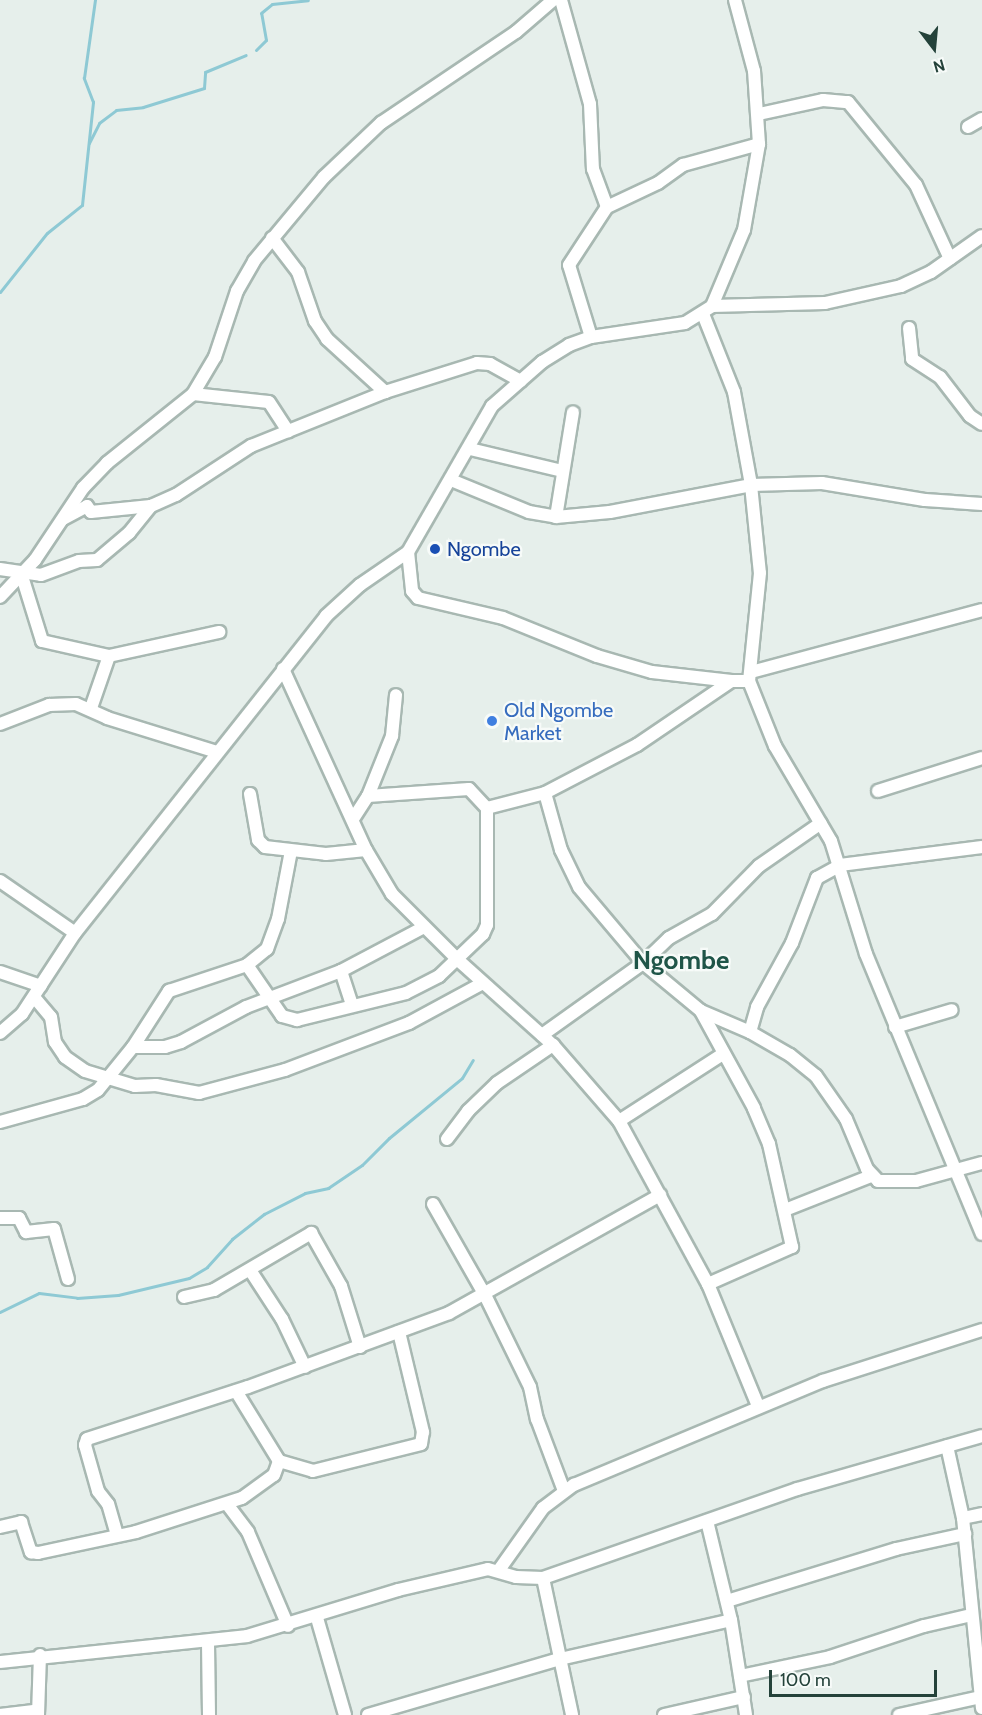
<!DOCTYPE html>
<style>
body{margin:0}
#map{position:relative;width:982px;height:1715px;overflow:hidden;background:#e6efeb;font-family:Cabin,sans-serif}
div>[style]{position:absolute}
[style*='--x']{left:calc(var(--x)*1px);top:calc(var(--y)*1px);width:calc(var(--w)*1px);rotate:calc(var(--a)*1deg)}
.stream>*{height:3px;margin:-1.5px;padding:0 1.5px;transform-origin:1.5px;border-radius:1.5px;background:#8ec9d4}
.roads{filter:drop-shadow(2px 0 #a8b8b2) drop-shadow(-2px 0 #a8b8b2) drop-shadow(0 2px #a8b8b2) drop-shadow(0 -2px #a8b8b2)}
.minor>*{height:12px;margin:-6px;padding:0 6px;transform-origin:6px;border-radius:6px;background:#fff}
.dots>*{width:16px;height:16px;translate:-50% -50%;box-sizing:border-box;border:3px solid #f7fbf9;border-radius:50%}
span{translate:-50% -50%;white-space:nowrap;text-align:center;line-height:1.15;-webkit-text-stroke:4.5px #f7fbf9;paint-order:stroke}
.transit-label{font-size:20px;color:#164399}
.left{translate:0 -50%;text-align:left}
.shop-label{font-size:20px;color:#366cbe}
.district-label{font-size:26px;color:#1f5548;font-weight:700}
.north{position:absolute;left:904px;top:18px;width:60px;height:60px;-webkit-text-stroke:4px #f7fbf9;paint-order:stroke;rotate:164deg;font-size:16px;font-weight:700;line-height:24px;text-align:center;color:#24423a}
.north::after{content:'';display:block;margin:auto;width:21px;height:27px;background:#24423a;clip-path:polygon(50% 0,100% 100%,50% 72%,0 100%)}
.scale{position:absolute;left:769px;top:1670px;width:168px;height:27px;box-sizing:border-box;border:3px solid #24423a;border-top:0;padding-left:8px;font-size:18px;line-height:21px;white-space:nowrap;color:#24423a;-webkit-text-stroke:4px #f7fbf9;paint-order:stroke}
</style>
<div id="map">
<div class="stream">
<div style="--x:256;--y:50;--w:14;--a:-45"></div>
<div style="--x:266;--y:40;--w:27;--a:-100"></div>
<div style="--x:261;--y:13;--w:14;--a:-39"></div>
<div style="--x:272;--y:4;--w:36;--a:-6"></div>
<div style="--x:89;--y:143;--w:22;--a:-63"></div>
<div style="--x:99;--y:123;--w:21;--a:-37"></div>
<div style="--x:116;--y:110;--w:27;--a:-6"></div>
<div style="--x:143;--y:107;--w:64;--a:-17.3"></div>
<div style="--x:204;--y:88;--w:16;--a:-86"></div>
<div style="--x:205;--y:72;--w:44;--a:-22.5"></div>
<div style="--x:0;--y:292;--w:75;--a:-51.5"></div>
<div style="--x:47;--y:233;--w:45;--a:-38.7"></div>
<div style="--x:82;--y:205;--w:104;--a:-83.9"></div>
<div style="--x:93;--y:102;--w:26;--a:-111"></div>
<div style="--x:84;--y:78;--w:79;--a:-82"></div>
<div style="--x:0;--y:1312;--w:43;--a:-26"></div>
<div style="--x:39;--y:1293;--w:38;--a:7"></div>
<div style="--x:77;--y:1298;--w:41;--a:-4.2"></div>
<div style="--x:118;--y:1295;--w:73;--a:-13.5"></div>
<div style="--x:189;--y:1278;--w:21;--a:-31"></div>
<div style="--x:207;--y:1267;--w:38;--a:-48"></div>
<div style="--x:232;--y:1239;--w:41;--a:-38"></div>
<div style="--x:264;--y:1214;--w:46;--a:-27.1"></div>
<div style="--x:305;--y:1193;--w:24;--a:-12"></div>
<div style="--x:328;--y:1188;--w:41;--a:-34.1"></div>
<div style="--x:362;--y:1165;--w:38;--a:-45"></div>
<div style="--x:389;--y:1138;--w:94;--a:-39.4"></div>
<div style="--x:462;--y:1078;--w:21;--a:-59"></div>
</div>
<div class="roads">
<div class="minor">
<div style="--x:561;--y:0;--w:108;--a:74.4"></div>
<div style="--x:590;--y:104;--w:65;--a:87.4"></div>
<div style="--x:593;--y:169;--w:40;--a:69.8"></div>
<div style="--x:759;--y:114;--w:66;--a:-12.3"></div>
<div style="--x:823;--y:100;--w:25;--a:5"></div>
<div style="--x:848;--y:102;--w:107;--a:50.7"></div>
<div style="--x:916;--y:185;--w:81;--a:65.3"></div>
<div style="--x:968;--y:127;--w:16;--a:-30"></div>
<div style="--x:272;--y:238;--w:43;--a:52.6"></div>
<div style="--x:298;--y:272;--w:52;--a:70.9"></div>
<div style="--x:315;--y:321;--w:22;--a:56"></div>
<div style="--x:327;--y:339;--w:79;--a:42.4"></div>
<div style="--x:385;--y:392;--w:96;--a:-17.5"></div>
<div style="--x:477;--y:363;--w:13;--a:4"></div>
<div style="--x:490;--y:364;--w:35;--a:29"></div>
<div style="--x:712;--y:306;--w:113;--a:-1.5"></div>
<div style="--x:825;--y:303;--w:78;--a:-12.6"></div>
<div style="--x:901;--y:286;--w:33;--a:-25"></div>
<div style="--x:931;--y:272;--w:62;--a:-35.2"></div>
<div style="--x:703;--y:314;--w:84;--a:68.3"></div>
<div style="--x:734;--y:392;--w:95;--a:79.6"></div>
<div style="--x:751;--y:485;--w:88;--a:84.2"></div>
<div style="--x:760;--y:573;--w:109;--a:95.8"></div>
<div style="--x:749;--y:681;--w:70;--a:68.2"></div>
<div style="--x:775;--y:746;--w:110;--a:59.5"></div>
<div style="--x:831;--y:841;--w:118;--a:72.8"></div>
<div style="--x:866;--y:954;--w:303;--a:67.5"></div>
<div style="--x:909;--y:328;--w:31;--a:84"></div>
<div style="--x:912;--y:359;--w:33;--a:33"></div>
<div style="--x:940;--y:377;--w:49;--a:52.4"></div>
<div style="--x:970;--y:416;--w:14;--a:34"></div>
<div style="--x:591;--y:337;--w:75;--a:-107"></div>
<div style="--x:569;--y:265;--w:69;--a:-56.8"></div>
<div style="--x:607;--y:207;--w:56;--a:-25.2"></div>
<div style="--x:658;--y:183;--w:31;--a:-36"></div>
<div style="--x:683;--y:165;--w:79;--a:-15.4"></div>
<div style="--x:193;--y:394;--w:76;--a:6"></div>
<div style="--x:269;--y:402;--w:35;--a:57"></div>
<div style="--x:470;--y:449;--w:95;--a:13.4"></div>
<div style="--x:451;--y:480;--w:84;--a:22.3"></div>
<div style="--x:529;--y:512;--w:27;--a:10"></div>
<div style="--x:556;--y:517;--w:54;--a:-5.3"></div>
<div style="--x:610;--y:512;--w:144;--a:-10.8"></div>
<div style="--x:751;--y:485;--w:71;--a:-1.6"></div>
<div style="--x:822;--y:483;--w:104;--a:9.4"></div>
<div style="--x:925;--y:500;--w:57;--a:4"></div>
<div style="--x:556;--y:517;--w:106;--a:-80.8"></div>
<div style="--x:63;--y:519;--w:27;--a:-28"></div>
<div style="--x:87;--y:506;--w:7;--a:56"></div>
<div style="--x:91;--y:512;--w:60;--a:-5.7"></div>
<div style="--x:408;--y:552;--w:39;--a:84"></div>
<div style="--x:412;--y:591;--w:9;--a:49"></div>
<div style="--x:418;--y:598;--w:87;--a:13.2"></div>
<div style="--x:503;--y:618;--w:101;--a:22"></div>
<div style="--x:597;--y:656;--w:57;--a:16.2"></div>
<div style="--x:652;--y:672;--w:80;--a:6.5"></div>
<div style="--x:0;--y:569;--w:41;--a:8.3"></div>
<div style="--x:41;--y:575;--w:40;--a:-20.2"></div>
<div style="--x:79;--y:561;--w:18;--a:-3"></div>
<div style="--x:97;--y:560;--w:42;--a:-40.2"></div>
<div style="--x:129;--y:533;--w:35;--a:-51"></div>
<div style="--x:151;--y:506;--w:27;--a:-24"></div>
<div style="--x:176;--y:495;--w:90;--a:-33.2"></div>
<div style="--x:251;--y:446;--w:144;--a:-21.9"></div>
<div style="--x:21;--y:573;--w:71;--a:72.8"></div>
<div style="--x:42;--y:641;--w:69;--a:12.6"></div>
<div style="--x:0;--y:597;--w:51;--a:-46.6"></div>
<div style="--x:35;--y:560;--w:87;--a:-56.3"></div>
<div style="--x:83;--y:488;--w:35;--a:-46"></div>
<div style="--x:107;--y:463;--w:110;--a:-38.7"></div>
<div style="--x:193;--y:394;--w:43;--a:-59.3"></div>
<div style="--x:215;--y:357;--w:70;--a:-71.6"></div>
<div style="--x:237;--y:291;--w:34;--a:-60"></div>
<div style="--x:254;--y:261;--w:109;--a:-50.2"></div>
<div style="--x:324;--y:177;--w:79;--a:-43.5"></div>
<div style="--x:381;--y:123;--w:163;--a:-34"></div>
<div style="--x:516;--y:32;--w:49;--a:-40.9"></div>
<div style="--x:283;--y:669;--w:199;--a:65.4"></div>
<div style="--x:366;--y:850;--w:51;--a:59.4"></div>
<div style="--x:392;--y:894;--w:92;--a:45"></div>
<div style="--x:457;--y:959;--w:129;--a:41.9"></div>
<div style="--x:553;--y:1045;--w:101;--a:49"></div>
<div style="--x:619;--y:1121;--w:186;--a:61.4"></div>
<div style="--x:708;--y:1284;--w:132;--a:67.7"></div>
<div style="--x:751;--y:672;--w:239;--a:-15"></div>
<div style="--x:91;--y:708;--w:55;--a:-70.9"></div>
<div style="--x:109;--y:656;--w:113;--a:-12.3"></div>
<div style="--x:0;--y:724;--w:53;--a:-21.2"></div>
<div style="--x:49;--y:705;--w:27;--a:-2"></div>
<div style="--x:76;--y:704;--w:34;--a:24"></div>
<div style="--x:107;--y:718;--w:115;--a:17.2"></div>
<div style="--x:878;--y:791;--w:109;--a:-17.6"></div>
<div style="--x:250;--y:794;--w:47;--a:80.1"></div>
<div style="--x:258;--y:840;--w:10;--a:45"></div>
<div style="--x:265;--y:847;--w:61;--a:6.5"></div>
<div style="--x:326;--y:854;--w:40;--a:-5.7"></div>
<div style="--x:368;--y:796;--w:101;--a:-4"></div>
<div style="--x:469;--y:789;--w:26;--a:47"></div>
<div style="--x:487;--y:808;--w:60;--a:-14.5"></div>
<div style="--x:353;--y:819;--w:27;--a:-57"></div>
<div style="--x:368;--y:796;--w:65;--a:-68.2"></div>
<div style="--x:392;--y:736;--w:41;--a:-84.4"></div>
<div style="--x:0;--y:881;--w:91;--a:34.7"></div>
<div style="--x:247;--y:965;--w:62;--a:55.5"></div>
<div style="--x:282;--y:1016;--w:16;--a:15"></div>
<div style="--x:297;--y:1020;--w:112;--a:-13.9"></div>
<div style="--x:406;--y:993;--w:37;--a:-27"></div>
<div style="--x:439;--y:976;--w:61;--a:-43.7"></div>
<div style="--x:483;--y:934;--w:10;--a:-66"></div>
<div style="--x:487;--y:925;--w:117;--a:-90"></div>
<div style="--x:341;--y:971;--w:36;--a:72"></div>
<div style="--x:0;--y:972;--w:43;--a:18.9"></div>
<div style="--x:34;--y:997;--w:26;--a:50"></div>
<div style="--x:51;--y:1017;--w:25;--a:81"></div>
<div style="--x:55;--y:1042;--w:18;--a:56"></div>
<div style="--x:65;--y:1057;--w:24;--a:35"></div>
<div style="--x:85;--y:1071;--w:52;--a:16.7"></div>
<div style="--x:135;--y:1086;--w:21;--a:-3"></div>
<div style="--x:156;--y:1085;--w:44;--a:10.5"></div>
<div style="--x:199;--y:1093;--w:89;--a:-15"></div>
<div style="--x:285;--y:1070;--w:133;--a:-20.8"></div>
<div style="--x:409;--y:1023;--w:84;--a:-28.4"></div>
<div style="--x:701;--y:1011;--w:53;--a:23.2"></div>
<div style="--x:750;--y:1032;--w:46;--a:29.9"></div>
<div style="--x:790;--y:1055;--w:33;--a:39"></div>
<div style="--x:816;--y:1076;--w:52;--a:55.1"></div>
<div style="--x:846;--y:1119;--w:54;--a:67.2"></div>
<div style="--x:867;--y:1169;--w:16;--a:47"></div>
<div style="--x:878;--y:1181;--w:38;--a:0"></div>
<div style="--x:916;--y:1181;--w:68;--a:-15.3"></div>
<div style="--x:895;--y:1027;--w:59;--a:-16.6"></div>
<div style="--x:750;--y:1032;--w:26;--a:-74"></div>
<div style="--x:757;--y:1007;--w:73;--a:-61.3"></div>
<div style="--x:792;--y:943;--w:70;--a:-69"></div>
<div style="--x:817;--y:878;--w:26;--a:-29"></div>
<div style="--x:840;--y:865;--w:143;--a:-7.2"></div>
<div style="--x:0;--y:1033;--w:29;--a:-41"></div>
<div style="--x:22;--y:1014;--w:97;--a:-56.8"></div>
<div style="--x:75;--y:933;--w:404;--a:-51.6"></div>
<div style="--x:326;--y:616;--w:46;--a:-42.4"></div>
<div style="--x:360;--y:585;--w:58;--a:-34.5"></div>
<div style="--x:408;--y:552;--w:168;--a:-60.1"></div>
<div style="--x:492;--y:406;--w:67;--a:-41.3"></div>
<div style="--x:542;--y:362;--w:32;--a:-32"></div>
<div style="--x:569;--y:345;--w:23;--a:-20"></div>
<div style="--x:591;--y:337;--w:95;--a:-8.5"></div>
<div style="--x:685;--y:323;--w:32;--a:-32"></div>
<div style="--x:712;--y:306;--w:82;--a:-67.2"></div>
<div style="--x:744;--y:230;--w:87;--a:-80.1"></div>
<div style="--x:759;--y:144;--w:73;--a:-93.9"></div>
<div style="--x:754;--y:71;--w:73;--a:-105"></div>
<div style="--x:542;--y:1035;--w:124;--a:-35.5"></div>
<div style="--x:643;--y:963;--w:36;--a:-44"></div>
<div style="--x:669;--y:938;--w:49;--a:-29.2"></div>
<div style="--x:712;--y:914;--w:67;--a:-45.6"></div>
<div style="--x:759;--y:866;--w:75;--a:-34.7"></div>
<div style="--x:133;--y:1047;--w:32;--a:0"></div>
<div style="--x:165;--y:1047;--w:17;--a:-17"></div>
<div style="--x:181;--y:1042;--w:74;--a:-28.3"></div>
<div style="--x:246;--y:1007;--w:102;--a:-20.8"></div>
<div style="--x:341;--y:971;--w:94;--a:-27.9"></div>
<div style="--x:619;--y:1121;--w:124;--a:-32.8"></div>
<div style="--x:0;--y:1122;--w:86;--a:-15.5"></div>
<div style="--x:83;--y:1099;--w:17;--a:-31"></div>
<div style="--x:98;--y:1090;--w:55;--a:-50.9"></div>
<div style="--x:133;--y:1047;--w:67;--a:-57.3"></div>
<div style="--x:169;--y:991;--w:82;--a:-18.4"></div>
<div style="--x:247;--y:965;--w:26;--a:-39"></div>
<div style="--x:267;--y:949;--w:32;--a:-70"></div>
<div style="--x:278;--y:919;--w:69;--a:-79.2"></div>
<div style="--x:447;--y:1139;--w:35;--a:-53"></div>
<div style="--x:468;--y:1111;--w:40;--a:-44"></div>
<div style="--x:497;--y:1083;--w:68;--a:-34.2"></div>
<div style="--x:433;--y:1204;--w:105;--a:60.3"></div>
<div style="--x:485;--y:1295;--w:102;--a:63.9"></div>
<div style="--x:530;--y:1387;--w:33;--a:78"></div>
<div style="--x:537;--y:1419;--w:77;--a:69.4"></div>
<div style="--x:785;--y:1210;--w:92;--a:-21.6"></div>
<div style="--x:0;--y:1218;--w:19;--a:0"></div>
<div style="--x:19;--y:1218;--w:16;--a:63"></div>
<div style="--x:26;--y:1232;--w:28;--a:-6"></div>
<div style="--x:54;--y:1229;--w:52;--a:74.4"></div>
<div style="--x:250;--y:1270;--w:59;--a:56.9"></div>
<div style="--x:282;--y:1319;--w:53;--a:64.4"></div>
<div style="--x:708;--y:1284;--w:92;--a:-23.8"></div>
<div style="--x:792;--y:1247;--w:106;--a:-102.6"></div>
<div style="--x:769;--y:1144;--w:39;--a:-113"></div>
<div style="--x:754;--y:1108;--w:111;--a:-118.7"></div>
<div style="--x:701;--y:1011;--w:75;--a:-140.4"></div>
<div style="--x:643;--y:963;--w:99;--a:-130.1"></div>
<div style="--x:579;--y:887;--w:41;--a:-115.9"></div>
<div style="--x:561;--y:850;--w:59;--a:-105.7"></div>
<div style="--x:545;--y:793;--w:104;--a:-27.6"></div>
<div style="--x:637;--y:745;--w:114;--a:-34.2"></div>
<div style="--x:731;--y:681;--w:18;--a:0"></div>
<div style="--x:184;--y:1297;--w:31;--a:-13"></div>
<div style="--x:214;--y:1290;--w:113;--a:-30.4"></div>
<div style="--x:311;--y:1233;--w:61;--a:60.5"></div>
<div style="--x:341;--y:1286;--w:64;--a:72.7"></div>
<div style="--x:947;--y:1446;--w:74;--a:77.5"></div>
<div style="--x:963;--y:1518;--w:191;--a:84.3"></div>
<div style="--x:279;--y:1461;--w:35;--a:16"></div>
<div style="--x:313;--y:1471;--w:111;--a:-14"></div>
<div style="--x:421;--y:1444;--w:12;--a:-81"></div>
<div style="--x:423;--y:1432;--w:103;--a:-103.5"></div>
<div style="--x:227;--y:1504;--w:35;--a:53"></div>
<div style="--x:248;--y:1532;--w:102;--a:66.9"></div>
<div style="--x:963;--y:1518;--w:19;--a:-12"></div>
<div style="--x:707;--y:1521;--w:102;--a:76.4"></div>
<div style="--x:731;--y:1620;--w:96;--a:81"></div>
<div style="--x:0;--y:1527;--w:22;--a:-13"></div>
<div style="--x:21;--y:1522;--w:32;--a:72"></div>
<div style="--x:31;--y:1552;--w:7;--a:8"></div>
<div style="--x:38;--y:1553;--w:100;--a:-12.1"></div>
<div style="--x:136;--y:1532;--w:111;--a:-17.8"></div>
<div style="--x:242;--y:1498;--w:39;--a:-36"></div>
<div style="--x:274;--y:1475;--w:15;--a:-70"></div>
<div style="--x:279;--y:1461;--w:82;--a:-121.6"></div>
<div style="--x:117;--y:1535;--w:32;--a:-106"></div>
<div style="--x:108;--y:1504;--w:16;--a:-128"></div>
<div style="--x:98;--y:1491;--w:48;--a:-105.8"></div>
<div style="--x:85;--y:1445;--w:6;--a:-72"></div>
<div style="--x:87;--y:1439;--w:169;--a:-17.9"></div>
<div style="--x:248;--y:1387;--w:214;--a:-20.2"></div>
<div style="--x:449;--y:1313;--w:242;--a:-29.2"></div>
<div style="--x:499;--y:1570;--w:76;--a:-54.6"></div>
<div style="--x:543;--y:1508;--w:39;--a:-37"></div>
<div style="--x:574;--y:1485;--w:270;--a:-22.7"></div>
<div style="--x:823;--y:1381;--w:167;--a:-17.8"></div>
<div style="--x:543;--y:1578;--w:140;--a:78"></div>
<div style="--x:727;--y:1601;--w:177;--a:-17.1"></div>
<div style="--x:896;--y:1549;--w:71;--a:-12.3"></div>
<div style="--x:317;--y:1618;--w:101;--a:73.9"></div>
<div style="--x:208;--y:1643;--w:72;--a:89.2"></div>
<div style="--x:0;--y:1662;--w:248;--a:-6"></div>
<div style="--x:247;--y:1636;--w:158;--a:-16.9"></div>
<div style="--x:398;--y:1590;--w:92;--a:-13.1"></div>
<div style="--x:488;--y:1569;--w:29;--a:16"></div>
<div style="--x:516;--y:1577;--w:27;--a:2"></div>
<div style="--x:543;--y:1578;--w:269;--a:-19.3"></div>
<div style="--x:797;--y:1489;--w:192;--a:-16"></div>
<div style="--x:740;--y:1676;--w:92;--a:-11.9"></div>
<div style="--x:830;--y:1657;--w:99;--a:-18.3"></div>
<div style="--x:924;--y:1626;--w:48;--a:-13.2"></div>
<div style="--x:0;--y:1715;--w:38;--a:-7"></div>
<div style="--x:38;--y:1715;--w:60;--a:-88.1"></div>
<div style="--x:368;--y:1715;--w:200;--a:-16.3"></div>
<div style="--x:560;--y:1659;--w:175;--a:-12.8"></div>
<div style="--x:664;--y:1715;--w:82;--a:-12.7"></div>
<div style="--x:899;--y:1715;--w:84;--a:-12.4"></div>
</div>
</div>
<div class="dots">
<div style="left:435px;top:549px;background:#1a4fb4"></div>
<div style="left:492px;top:721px;background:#3f7fe0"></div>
</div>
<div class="transit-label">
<span class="left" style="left:447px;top:549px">Ngombe</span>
</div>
<div class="shop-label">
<span class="left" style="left:504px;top:722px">Old Ngombe<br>Market</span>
</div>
<div class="district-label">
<span style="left:681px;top:961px">Ngombe</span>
</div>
<div class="north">N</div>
<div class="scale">100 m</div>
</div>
